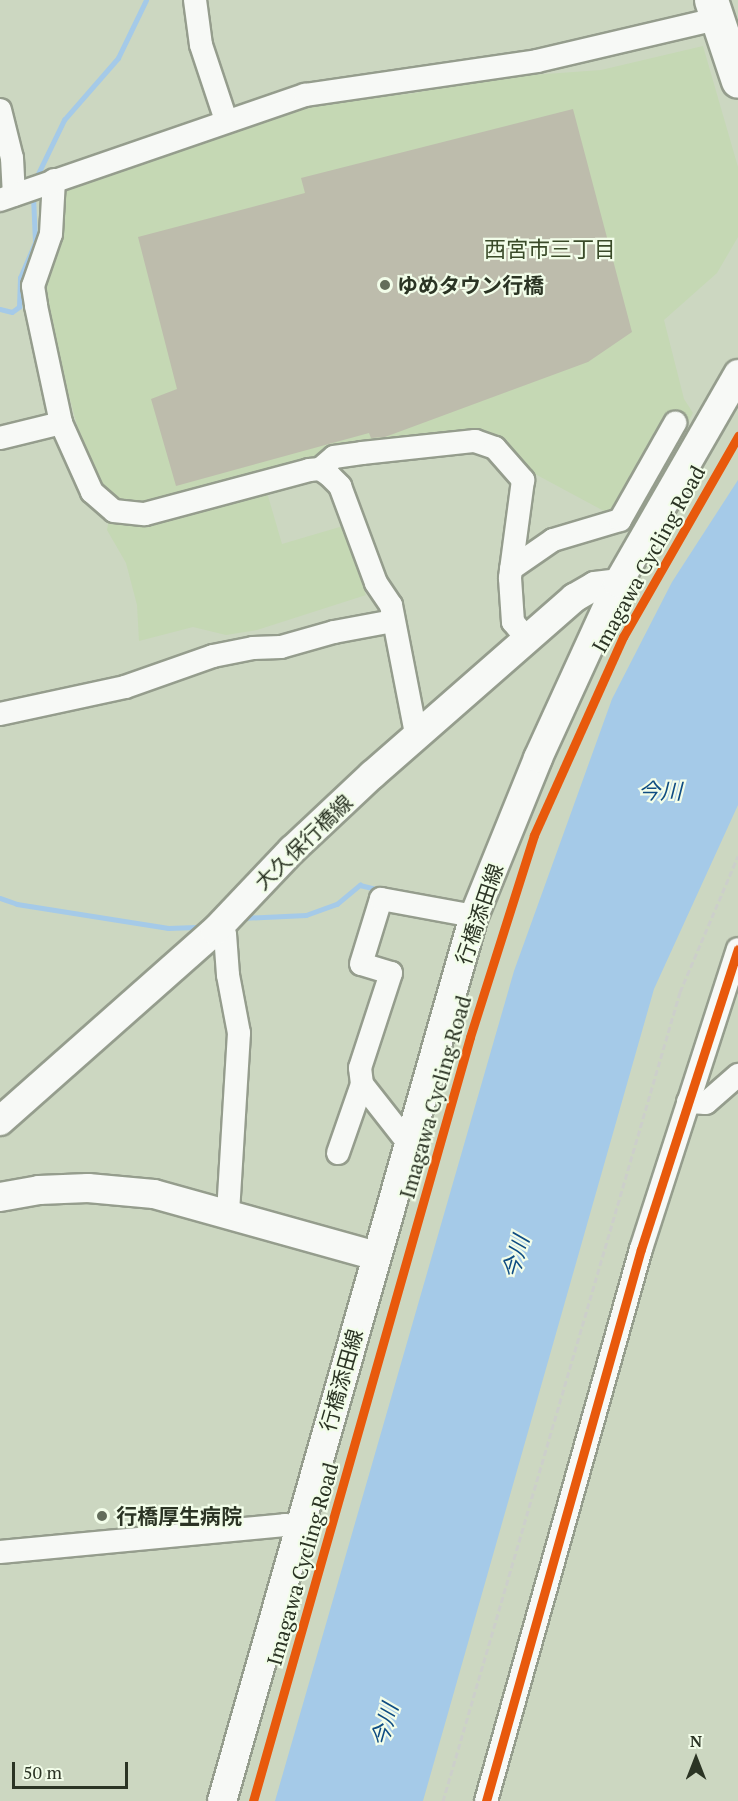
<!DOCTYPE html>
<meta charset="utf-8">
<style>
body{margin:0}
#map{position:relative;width:738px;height:1801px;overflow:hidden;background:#ccd7c1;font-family:"PT Serif","Noto Sans JP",serif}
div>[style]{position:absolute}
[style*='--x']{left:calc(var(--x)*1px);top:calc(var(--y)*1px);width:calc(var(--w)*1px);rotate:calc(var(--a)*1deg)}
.built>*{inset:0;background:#c5d8b4}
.water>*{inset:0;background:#a5cae8}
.stream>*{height:4.5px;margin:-2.25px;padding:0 2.25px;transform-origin:2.25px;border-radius:2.25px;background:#a5cae8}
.building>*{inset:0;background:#bdbcac}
.path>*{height:3px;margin-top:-1.5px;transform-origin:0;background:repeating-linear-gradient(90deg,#cccfca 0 6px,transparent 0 9px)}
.roads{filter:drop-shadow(2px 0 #959d8d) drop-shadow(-2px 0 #959d8d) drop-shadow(0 2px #959d8d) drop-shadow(0 -2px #959d8d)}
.minor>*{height:22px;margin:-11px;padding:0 11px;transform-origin:11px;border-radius:11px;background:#f7f9f6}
.major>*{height:28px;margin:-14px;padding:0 14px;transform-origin:14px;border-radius:14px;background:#f7f9f6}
.highway>*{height:33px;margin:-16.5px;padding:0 16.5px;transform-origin:16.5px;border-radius:16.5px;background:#f7f9f6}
.cycleway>*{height:9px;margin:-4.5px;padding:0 4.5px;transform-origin:4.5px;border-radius:4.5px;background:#e8590c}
.dots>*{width:16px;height:16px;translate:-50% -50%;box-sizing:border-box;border:3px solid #f2fde9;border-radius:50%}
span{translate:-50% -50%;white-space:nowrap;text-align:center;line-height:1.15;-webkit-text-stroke:4.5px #f2fde9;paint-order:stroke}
.poi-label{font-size:21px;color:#2b3424;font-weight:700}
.left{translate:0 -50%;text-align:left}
.street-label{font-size:21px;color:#2b3424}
.neighbourhood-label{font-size:22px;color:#3a4b29}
.water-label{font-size:22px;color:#0e4c82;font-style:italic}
.north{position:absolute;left:666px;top:1729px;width:60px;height:60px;-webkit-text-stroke:4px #f2fde9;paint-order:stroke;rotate:0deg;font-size:16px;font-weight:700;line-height:24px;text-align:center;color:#2b3424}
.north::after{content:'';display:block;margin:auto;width:21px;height:27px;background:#2b3424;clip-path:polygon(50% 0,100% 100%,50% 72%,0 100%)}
.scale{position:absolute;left:12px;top:1762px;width:116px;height:27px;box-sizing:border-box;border:3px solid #2b3424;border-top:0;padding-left:8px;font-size:18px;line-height:21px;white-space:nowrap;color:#2b3424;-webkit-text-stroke:4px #f2fde9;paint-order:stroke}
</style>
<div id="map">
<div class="built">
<div style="clip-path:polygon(703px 46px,738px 167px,738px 237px,717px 273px,664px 320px,684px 399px,693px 413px,630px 525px,535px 474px,499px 442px,339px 448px,266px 489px,282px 544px,343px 526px,366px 595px,257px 630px,226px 635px,193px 627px,139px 641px,137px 605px,126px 563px,107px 530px,113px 496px,99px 483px,77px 425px,45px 307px,44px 285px,60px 245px,63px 195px,69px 188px,290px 112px,347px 99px,409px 94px,504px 77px,601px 70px)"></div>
</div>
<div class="water">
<div style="clip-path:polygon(738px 480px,738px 805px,654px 989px,423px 1801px,275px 1801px,514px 971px,612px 699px,672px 582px)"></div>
</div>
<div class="stream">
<div style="--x:35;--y:180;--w:67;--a:-64.2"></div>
<div style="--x:64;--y:120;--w:82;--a:-48.9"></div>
<div style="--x:118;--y:58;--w:64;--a:-64.2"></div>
<div style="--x:0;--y:309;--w:12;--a:14"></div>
<div style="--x:12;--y:312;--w:9;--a:-36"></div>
<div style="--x:19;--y:307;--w:29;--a:-88"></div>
<div style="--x:20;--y:278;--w:39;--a:-67"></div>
<div style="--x:35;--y:242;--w:45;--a:-92.5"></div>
<div style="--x:0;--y:898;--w:18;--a:19"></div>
<div style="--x:17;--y:904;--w:153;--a:9"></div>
<div style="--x:168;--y:928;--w:35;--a:-2"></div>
<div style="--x:242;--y:918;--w:64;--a:-2.7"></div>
<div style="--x:306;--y:915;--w:33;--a:-20"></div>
<div style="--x:337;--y:904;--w:30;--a:-40"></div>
<div style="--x:360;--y:885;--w:21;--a:14"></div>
</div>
<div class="building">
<div style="clip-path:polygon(573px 109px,632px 332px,588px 362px,385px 437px,371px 438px,369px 433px,176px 486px,151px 399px,177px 389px,138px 237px,305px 193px,301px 178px)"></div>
</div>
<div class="path">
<div style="--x:443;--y:1801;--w:843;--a:-73.67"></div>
<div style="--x:680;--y:992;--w:148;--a:-66.9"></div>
</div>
<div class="roads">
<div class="minor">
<div style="--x:195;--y:0;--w:45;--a:82.4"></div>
<div style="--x:201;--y:45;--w:79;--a:71.6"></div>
<div style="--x:0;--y:110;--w:49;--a:76"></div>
<div style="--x:12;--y:158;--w:37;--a:87"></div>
<div style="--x:54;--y:180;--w:54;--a:93.2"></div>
<div style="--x:51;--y:234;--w:55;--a:109.1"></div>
<div style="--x:33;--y:286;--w:20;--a:81"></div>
<div style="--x:36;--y:306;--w:120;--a:77.9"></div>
<div style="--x:61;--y:423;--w:76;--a:65.8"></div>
<div style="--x:92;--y:492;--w:29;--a:41"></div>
<div style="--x:114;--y:511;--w:31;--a:6"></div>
<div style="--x:145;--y:514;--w:170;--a:-15"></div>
<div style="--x:309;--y:470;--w:11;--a:-5"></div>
<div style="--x:320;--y:469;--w:11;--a:34"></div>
<div style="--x:329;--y:475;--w:16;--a:45"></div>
<div style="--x:340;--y:486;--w:103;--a:69.6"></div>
<div style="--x:376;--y:583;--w:27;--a:56"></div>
<div style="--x:391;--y:605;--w:136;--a:79"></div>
<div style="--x:0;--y:200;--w:323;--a:-19"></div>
<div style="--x:305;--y:95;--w:234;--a:-8.3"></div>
<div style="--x:537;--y:61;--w:184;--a:-13.2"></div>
<div style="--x:0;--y:438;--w:63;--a:-13.8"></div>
<div style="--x:320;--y:469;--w:18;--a:-41"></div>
<div style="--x:334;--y:457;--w:28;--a:-8"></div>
<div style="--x:362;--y:453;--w:114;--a:-6.1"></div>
<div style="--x:475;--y:441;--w:21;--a:19"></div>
<div style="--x:495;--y:448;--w:43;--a:48.8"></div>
<div style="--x:523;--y:480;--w:99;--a:97.6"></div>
<div style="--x:510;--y:578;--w:44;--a:86.1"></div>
<div style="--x:513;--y:622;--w:23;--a:50"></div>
<div style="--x:511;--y:569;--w:51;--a:-34.6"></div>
<div style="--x:553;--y:540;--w:70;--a:-16.6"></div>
<div style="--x:620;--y:520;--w:112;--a:-60.4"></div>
<div style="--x:0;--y:714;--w:128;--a:-12.2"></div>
<div style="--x:125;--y:687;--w:93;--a:-19.4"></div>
<div style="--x:213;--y:656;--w:41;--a:-11.3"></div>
<div style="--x:253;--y:648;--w:28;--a:-2"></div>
<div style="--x:281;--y:647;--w:55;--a:-15.8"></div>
<div style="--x:334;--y:632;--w:60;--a:-10.6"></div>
<div style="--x:215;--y:931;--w:10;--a:17"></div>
<div style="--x:225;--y:934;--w:41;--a:85.8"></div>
<div style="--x:228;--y:975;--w:59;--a:79.3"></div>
<div style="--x:239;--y:1033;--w:180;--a:93.5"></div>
<div style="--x:688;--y:1102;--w:18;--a:3"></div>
<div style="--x:706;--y:1103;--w:43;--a:-41.2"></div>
<div style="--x:409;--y:1144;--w:76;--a:-128.1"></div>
<div style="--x:362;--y:1084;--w:16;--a:-97"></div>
<div style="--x:360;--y:1068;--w:100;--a:-71.9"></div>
<div style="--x:391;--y:973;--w:31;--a:-163"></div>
<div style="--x:361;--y:964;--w:68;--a:-72.9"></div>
<div style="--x:381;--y:899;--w:95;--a:10.4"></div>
<div style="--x:338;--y:1153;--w:73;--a:-70.8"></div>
<div style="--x:0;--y:1552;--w:286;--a:-5.4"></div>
<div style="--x:285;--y:1525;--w:14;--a:8"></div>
<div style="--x:486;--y:1801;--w:573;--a:-74.32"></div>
<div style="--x:641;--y:1249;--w:315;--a:-72.1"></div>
</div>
<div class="major">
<div style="--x:0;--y:1121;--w:287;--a:-41.5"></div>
<div style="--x:215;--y:931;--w:112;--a:-46.5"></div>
<div style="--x:292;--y:850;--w:110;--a:-43.2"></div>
<div style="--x:372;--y:775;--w:269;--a:-41.2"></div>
<div style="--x:574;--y:598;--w:24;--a:-30"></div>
<div style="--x:595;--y:586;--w:23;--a:-7"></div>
<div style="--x:0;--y:1197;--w:40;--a:-10"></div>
<div style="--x:39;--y:1190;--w:49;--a:-2.3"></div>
<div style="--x:88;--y:1188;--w:66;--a:5.2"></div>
<div style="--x:154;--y:1194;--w:230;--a:15.6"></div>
<div style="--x:222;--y:1801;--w:920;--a:-74.11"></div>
<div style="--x:474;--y:916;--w:170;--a:-67.9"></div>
<div style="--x:538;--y:758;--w:192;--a:-65.4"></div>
<div style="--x:618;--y:583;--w:241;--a:-60.1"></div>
</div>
<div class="highway">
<div style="--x:711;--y:0;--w:85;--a:71.6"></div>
</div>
</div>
<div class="cycleway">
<div style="--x:253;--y:1801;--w:794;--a:-74.14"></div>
<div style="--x:470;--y:1037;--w:212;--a:-72.4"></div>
<div style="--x:534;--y:835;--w:217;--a:-65.8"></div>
<div style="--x:623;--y:637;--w:232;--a:-60.2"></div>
<div style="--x:486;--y:1801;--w:573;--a:-74.32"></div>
<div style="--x:641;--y:1249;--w:315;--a:-72.1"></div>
</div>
<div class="dots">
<div style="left:385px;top:285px;background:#636d5b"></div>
<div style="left:102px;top:1516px;background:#636d5b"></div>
</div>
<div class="poi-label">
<span class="left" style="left:397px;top:285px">ゆめタウン行橋</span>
<span class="left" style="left:116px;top:1516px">行橋厚生病院</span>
</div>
<div class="street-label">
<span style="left:648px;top:559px;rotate:-61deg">Imagawa Cycling Road</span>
<span style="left:303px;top:842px;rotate:-44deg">大久保行橋線</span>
<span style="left:479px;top:914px;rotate:-71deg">行橋添田線</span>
<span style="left:435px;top:1097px;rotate:-74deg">Imagawa Cycling Road</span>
<span style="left:341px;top:1380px;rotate:-74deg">行橋添田線</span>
<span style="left:302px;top:1564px;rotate:-74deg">Imagawa Cycling Road</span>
</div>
<div class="neighbourhood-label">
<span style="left:550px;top:249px">西宮市三丁目</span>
</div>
<div class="water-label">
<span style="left:660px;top:791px">今川</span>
<span style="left:515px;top:1257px;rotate:-74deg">今川</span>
<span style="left:384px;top:1725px;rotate:-74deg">今川</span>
</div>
<div class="north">N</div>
<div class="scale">50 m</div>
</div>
